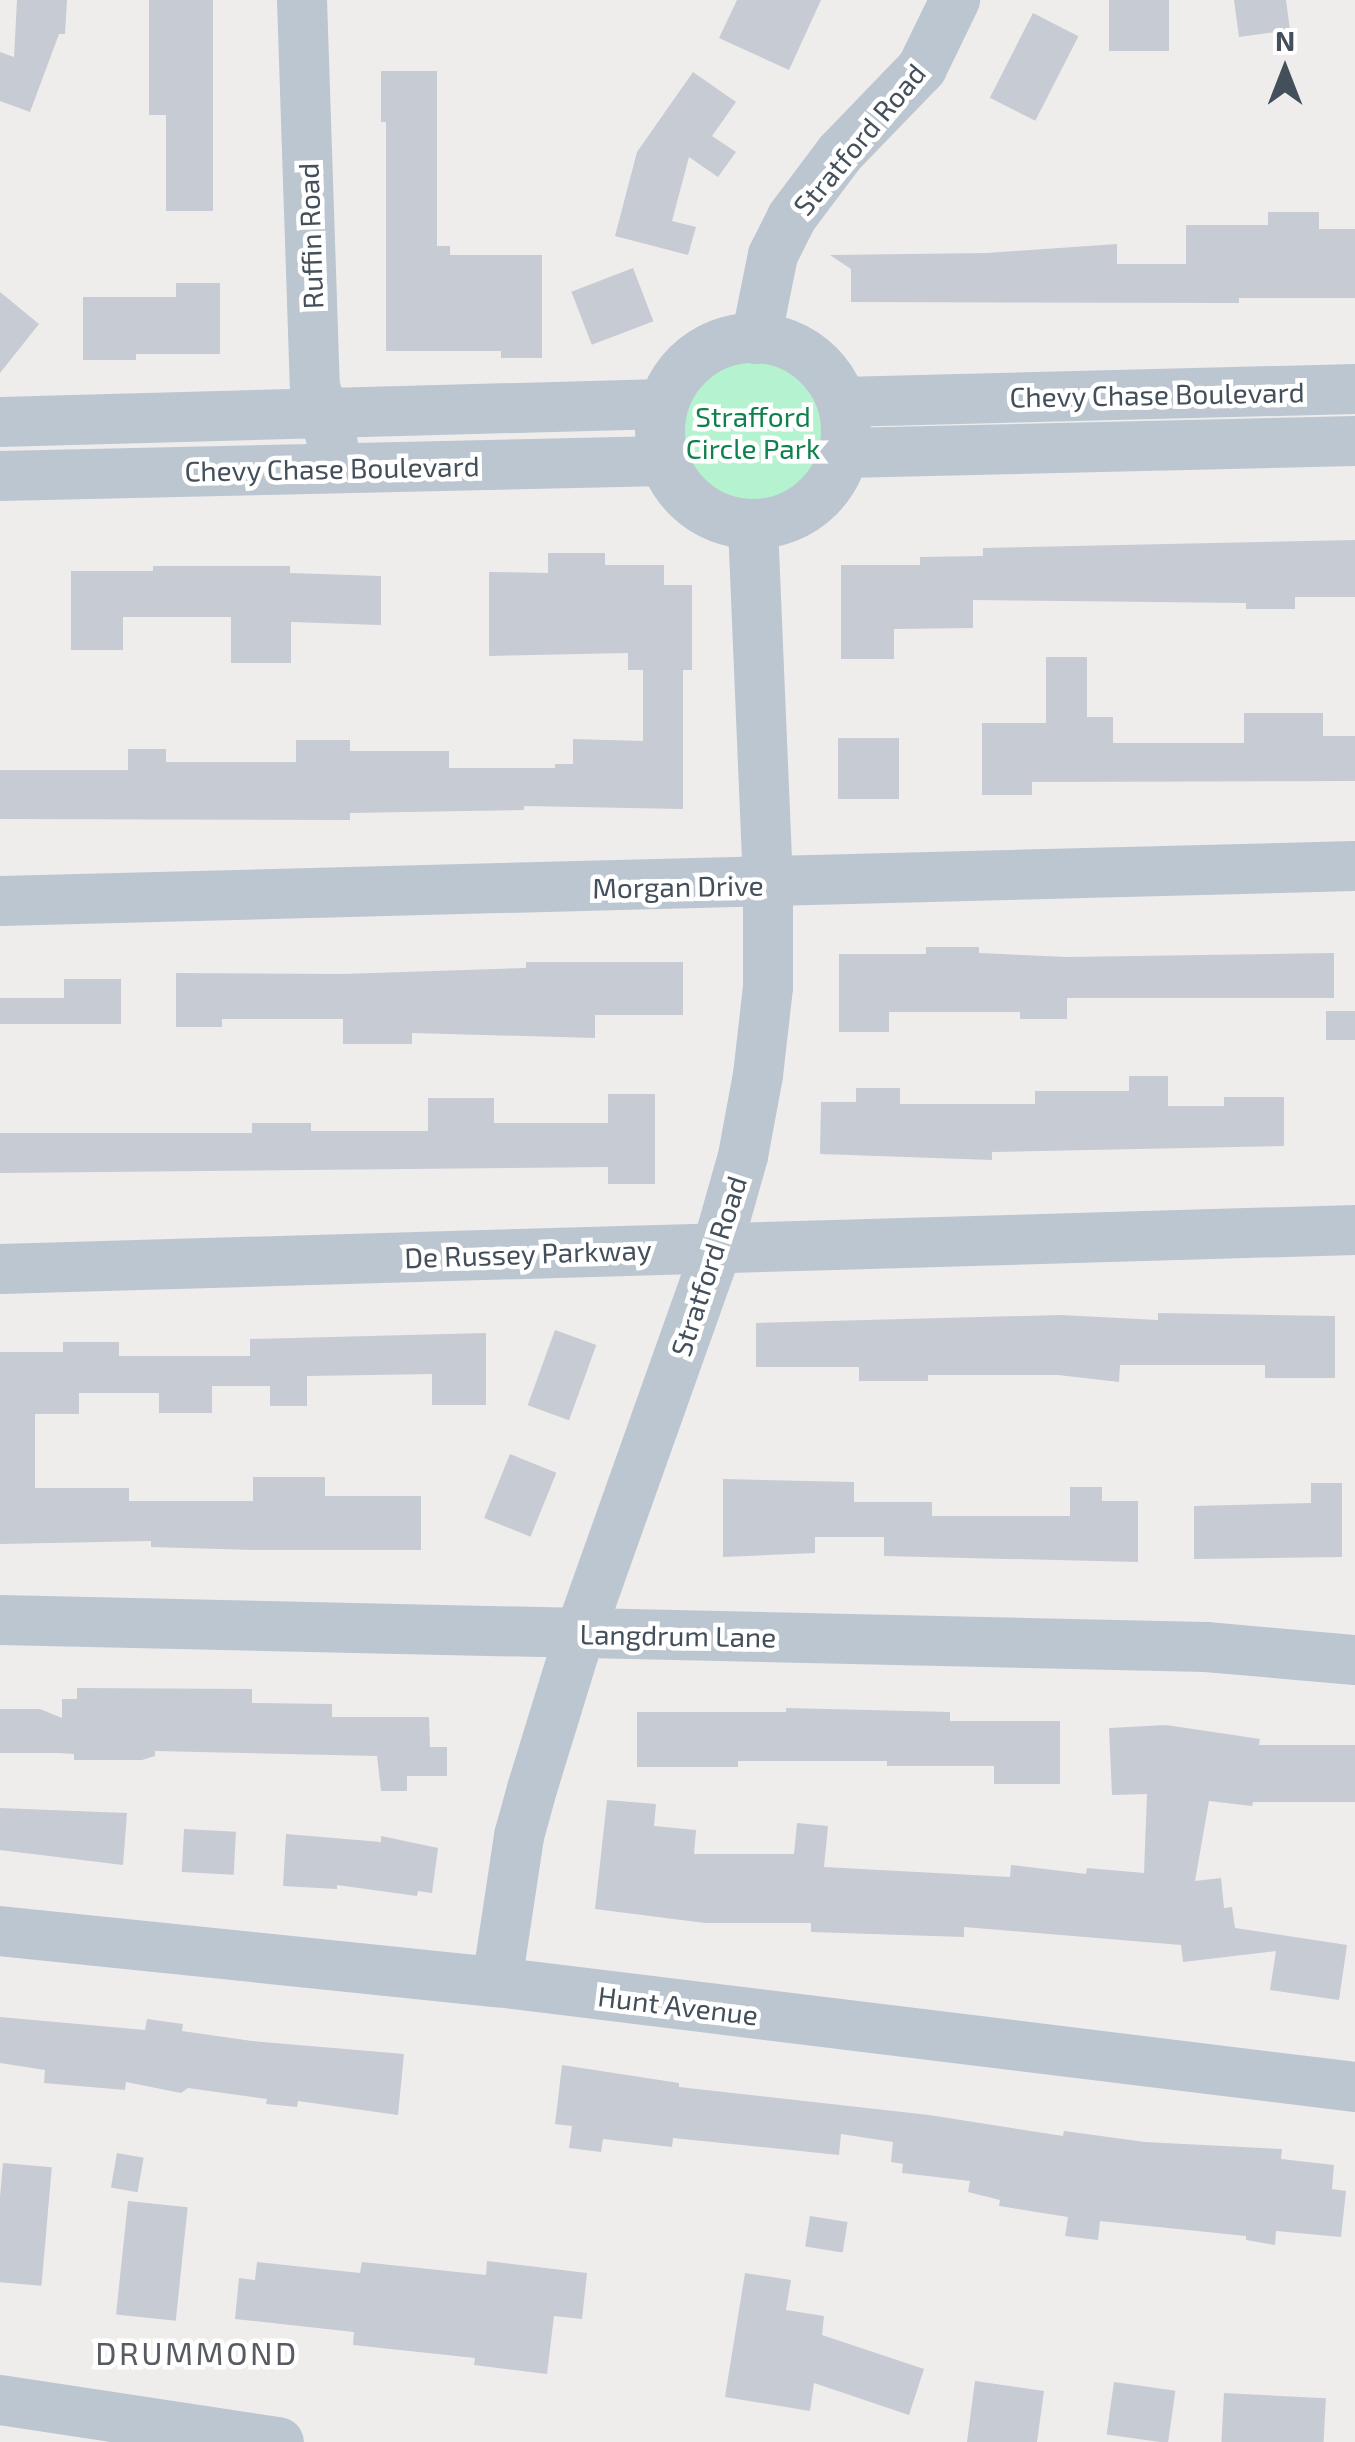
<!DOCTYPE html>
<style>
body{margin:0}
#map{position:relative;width:1355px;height:2442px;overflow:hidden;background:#efecec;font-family:"Exo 2",sans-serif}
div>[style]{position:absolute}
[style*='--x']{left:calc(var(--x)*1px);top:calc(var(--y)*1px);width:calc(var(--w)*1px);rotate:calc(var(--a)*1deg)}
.green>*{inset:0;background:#b5f2cf}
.round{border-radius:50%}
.building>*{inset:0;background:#c7cbd3;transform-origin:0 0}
.minor>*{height:50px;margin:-25px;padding:0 25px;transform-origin:25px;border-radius:25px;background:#bbc6d0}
.minor>.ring{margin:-25px;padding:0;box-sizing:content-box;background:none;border:50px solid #bbc6d0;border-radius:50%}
span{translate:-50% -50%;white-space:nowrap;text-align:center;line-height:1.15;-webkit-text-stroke:9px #fff;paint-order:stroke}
.street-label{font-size:28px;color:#434f5b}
.park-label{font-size:28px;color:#0f814c}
.quarter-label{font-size:32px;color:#585c62;letter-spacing:2.5px}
.north{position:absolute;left:1235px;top:20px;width:100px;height:100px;-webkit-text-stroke:8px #fff;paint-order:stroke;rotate:0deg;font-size:28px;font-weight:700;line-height:40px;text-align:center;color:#434f5b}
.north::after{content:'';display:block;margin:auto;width:35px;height:45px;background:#434f5b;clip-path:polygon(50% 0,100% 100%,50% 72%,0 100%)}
</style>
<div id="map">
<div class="green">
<div class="round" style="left:682px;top:360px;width:142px;height:142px"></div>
</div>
<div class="building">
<div style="clip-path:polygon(17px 0,67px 0,65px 34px,59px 34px,30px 112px,0 101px,0 52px,14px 57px)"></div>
<div style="clip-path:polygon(149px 0,213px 0,213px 211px,166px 211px,166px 115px,149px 115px)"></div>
<div style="clip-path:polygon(737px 0,821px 0,789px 70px,719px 38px)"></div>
<div style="left:1109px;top:0;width:60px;height:51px"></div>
<div style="clip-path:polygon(1234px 0,1286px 0,1290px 30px,1239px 37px)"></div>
<div style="left:1033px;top:13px;width:51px;height:95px;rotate:27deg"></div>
<div style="clip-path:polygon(381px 71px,437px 71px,437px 246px,450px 246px,450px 255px,542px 255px,542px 358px,501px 358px,501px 351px,386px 351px,386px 122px,381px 122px)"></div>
<div style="clip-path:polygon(693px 72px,736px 102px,712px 136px,736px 152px,718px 177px,689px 157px,672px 221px,696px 227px,688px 255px,615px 236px,637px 152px)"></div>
<div style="clip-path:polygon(1268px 212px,1319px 212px,1319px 229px,1355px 229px,1355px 298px,1239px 298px,1239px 303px,851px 302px,851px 269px,830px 255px,987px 253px,1117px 244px,1117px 264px,1186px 264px,1186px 225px,1268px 225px)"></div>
<div style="left:633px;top:268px;width:57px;height:66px;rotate:69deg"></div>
<div style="clip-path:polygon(176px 283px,220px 283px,220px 354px,136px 354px,136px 360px,83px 360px,83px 297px,176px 297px)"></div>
<div style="clip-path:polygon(0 292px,39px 324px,0 373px)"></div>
<div style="clip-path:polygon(1355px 540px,1355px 597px,1295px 597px,1295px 609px,1246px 609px,1246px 603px,973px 600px,973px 628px,894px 629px,894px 659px,841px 659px,841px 565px,920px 565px,920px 557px,983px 556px,983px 548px)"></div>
<div style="clip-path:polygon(548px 553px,605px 553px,605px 565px,664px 565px,664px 585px,692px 585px,692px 670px,683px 670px,683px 809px,524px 806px,524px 810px,350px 813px,350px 820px,0 819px,0 770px,128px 770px,128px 749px,166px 749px,166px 762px,296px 762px,296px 740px,350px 740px,350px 751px,449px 751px,449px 768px,555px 768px,555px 764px,573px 764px,573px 739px,643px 741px,643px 670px,628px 670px,628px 653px,489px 656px,489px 572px,548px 573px)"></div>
<div style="clip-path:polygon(153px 566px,290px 566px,290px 573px,381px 576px,381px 625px,291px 622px,291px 663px,231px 663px,231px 617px,123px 617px,123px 650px,71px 650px,71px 571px,153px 571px)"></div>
<div style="clip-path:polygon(1046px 657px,1087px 657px,1087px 717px,1113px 717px,1113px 743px,1244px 743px,1244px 713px,1323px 713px,1323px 736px,1355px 736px,1355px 781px,1032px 782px,1032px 795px,982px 795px,982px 723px,1046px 723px)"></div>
<div style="left:838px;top:738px;width:61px;height:61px"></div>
<div style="clip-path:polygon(926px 947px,979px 947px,979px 953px,1067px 957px,1334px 953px,1334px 998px,1067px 998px,1067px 1019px,1020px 1019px,1020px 1012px,889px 1012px,889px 1032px,839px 1032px,839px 954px,926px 954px)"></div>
<div style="clip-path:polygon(526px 962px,683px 962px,683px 1015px,595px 1015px,595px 1038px,412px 1033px,412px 1044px,343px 1044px,343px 1019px,222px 1019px,222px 1027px,176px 1027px,176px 973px,343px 974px,526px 968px)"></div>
<div style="clip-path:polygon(64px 979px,121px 979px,121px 1024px,0 1024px,0 998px,64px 998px)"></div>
<div style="left:1355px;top:1011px;width:29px;height:29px;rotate:90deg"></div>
<div style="clip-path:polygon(1129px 1076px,1168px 1076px,1168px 1106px,1224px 1106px,1224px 1097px,1284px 1097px,1284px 1146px,992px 1152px,992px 1160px,820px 1154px,821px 1102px,856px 1102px,856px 1088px,900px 1088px,900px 1104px,1035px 1104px,1035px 1091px,1129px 1091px)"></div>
<div style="clip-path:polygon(608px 1094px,655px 1094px,655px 1184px,608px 1184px,608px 1167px,0 1173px,0 1133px,252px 1133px,252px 1123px,311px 1123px,311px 1131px,428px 1131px,428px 1098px,494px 1098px,494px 1123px,608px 1123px)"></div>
<div style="clip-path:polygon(1158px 1313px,1335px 1316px,1335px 1378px,1265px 1378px,1265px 1365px,1120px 1365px,1119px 1382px,1058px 1375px,928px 1375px,928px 1381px,859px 1381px,859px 1367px,756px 1367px,756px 1323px,1060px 1315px,1158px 1320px)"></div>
<div style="left:555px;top:1330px;width:44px;height:80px;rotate:20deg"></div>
<div style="clip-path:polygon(486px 1333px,486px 1405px,432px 1405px,432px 1374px,307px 1376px,307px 1406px,270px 1406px,270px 1386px,212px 1386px,212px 1413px,159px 1413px,159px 1393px,79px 1393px,79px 1414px,35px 1414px,35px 1488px,129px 1488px,129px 1501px,253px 1501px,253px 1477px,325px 1477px,325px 1496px,421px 1496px,421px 1550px,253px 1550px,151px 1547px,151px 1541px,0 1544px,0 1352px,63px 1352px,63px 1342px,119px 1342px,119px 1356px,250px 1356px,250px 1339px)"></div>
<div style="left:510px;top:1454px;width:50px;height:69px;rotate:22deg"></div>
<div style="clip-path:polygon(723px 1479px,854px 1482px,854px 1502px,932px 1502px,932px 1516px,1070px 1516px,1070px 1487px,1102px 1487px,1102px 1501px,1138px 1501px,1138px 1562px,884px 1556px,884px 1537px,815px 1537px,815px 1553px,723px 1557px)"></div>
<div style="clip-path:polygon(1311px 1483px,1342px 1483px,1342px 1557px,1194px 1559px,1194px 1506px,1311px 1503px)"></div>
<div style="clip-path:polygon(77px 1688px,252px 1689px,252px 1703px,332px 1704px,332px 1717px,429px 1717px,430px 1747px,447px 1747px,447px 1776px,407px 1776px,407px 1791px,381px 1791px,377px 1756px,155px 1751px,155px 1756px,142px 1760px,74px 1760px,74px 1754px,59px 1753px,0 1753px,0 1709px,40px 1709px,62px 1718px,62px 1699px,77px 1699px)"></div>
<div style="clip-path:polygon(786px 1708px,950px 1712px,950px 1721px,1060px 1721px,1060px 1784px,994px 1784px,994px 1766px,887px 1766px,887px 1761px,738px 1761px,738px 1767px,637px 1767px,637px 1712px,786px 1712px)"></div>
<div style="clip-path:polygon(1166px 1725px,1260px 1739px,1259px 1745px,1355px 1745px,1355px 1802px,1253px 1802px,1252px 1806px,1209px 1801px,1195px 1881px,1221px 1878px,1224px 1908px,1232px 1907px,1235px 1928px,1347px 1945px,1339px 2000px,1270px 1990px,1276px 1951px,1183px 1962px,1181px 1945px,964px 1927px,964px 1937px,811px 1932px,811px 1923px,705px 1923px,595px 1909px,607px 1800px,656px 1804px,654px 1826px,696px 1830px,694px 1854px,794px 1854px,797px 1823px,828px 1826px,824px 1867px,1010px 1877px,1011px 1865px,1086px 1874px,1087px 1868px,1144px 1873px,1147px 1794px,1112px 1795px,1109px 1728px)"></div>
<div style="clip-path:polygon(0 1808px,127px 1813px,123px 1865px,0 1850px)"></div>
<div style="left:184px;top:1829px;width:52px;height:43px;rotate:3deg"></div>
<div style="clip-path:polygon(286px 1834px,381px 1842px,381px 1836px,438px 1848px,432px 1893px,418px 1891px,417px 1896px,337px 1885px,337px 1889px,283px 1886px)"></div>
<div style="clip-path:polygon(0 2017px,145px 2030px,147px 2019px,183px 2024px,182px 2031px,252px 2041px,404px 2054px,398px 2115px,298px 2101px,297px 2107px,266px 2104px,267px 2099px,188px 2088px,181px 2093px,126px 2082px,125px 2090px,44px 2083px,45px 2070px,0 2063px)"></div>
<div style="clip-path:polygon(562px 2065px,679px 2083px,679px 2087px,929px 2115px,1063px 2136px,1064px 2131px,1145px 2142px,1282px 2149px,1281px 2159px,1334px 2165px,1332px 2189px,1346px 2191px,1341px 2237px,1276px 2231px,1275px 2245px,1246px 2240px,1246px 2236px,1100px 2221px,1098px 2240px,1065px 2236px,1068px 2217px,999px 2206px,1000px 2200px,968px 2192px,970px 2181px,902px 2173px,903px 2164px,891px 2162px,893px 2142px,841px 2134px,839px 2155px,673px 2138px,672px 2147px,603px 2139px,601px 2152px,569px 2148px,572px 2126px,555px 2124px)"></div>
<div style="left:117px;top:2153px;width:27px;height:35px;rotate:10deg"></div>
<div style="left:3px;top:2163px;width:49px;height:119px;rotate:5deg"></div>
<div style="left:128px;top:2201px;width:60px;height:114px;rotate:6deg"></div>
<div style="left:810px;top:2216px;width:38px;height:31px;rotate:9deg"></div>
<div style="clip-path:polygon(487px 2261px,587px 2273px,582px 2319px,554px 2316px,547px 2374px,474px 2365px,475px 2358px,353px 2345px,354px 2332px,235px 2319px,239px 2278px,255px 2280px,257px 2262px,360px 2273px,362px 2262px,486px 2275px)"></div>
<div style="clip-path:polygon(745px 2273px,791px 2280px,786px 2310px,824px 2316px,822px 2335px,924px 2369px,909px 2415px,814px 2383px,810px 2411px,725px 2397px)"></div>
<div style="clip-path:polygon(975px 2381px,1044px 2391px,1037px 2442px,967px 2442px)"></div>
<div style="left:1114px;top:2382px;width:62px;height:53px;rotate:8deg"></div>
<div style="left:1224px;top:2393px;width:102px;height:49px;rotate:3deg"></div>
</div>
<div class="minor">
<div style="--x:302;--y:0;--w:387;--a:88.1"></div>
<div style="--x:315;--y:387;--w:60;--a:72.5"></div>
<div class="ring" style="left:660px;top:338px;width:136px;height:136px"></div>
<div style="--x:756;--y:339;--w:86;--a:-78.6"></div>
<div style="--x:773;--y:255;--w:42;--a:-63.4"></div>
<div style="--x:792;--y:217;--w:80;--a:-53.1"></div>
<div style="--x:840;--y:153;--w:118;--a:-46"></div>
<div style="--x:922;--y:68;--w:76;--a:-64.1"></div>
<div style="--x:842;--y:402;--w:513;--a:-1.45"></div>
<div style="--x:0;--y:422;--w:663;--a:-1.56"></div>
<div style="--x:844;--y:453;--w:511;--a:-1.35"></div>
<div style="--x:0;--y:476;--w:665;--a:-1.29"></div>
<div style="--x:0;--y:901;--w:1355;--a:-1.48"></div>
<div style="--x:0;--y:1269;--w:1356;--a:-1.65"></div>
<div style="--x:0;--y:1620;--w:1206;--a:1.28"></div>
<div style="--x:1206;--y:1647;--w:150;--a:5"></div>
<div style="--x:0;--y:1931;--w:500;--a:5.9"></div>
<div style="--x:497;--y:1982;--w:864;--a:6.98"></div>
<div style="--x:497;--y:1982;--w:148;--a:-81.4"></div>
<div style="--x:519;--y:1836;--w:49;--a:-74.5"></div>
<div style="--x:532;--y:1789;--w:163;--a:-72.9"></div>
<div style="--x:580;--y:1633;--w:409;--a:-70.4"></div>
<div style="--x:717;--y:1248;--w:96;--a:-74.2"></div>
<div style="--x:743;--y:1156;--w:82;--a:-79.5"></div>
<div style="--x:758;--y:1075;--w:89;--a:-83.5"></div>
<div style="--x:768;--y:987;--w:103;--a:-90"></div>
<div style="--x:768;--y:884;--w:360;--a:-92.4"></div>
<div style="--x:0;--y:2400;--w:282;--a:8.6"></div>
</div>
<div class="street-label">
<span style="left:859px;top:139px;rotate:-50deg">Stratford Road</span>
<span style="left:310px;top:236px;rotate:-92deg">Ruffin Road</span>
<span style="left:1157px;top:394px;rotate:-1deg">Chevy Chase Boulevard</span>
<span style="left:332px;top:468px;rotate:-1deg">Chevy Chase Boulevard</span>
<span style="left:678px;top:886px;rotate:-1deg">Morgan Drive</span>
<span style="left:528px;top:1253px;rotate:-2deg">De Russey Parkway</span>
<span style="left:708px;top:1266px;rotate:-72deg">Stratford Road</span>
<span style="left:678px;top:1635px;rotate:1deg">Langdrum Lane</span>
<span style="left:678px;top:2005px;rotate:7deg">Hunt Avenue</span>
</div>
<div class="park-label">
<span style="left:753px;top:432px">Strafford<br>Circle Park</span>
</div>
<div class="quarter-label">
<span style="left:197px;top:2352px">DRUMMOND</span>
</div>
<div class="north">N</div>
</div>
